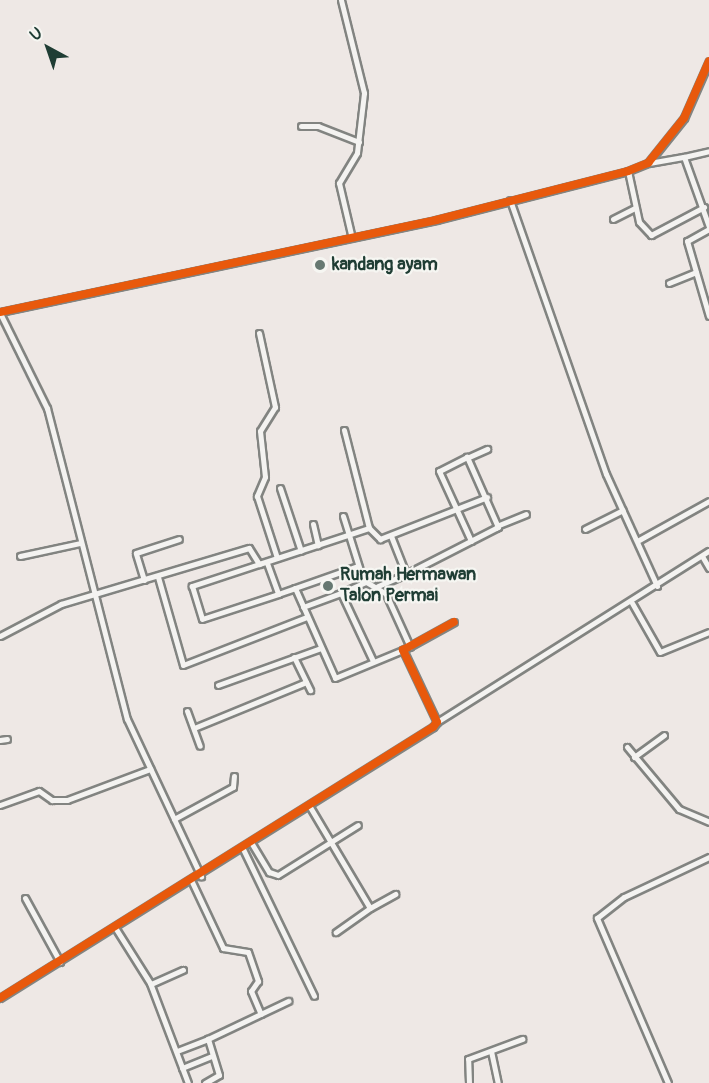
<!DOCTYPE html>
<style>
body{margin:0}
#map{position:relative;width:709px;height:1083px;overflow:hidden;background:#eee8e5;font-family:Pangolin,sans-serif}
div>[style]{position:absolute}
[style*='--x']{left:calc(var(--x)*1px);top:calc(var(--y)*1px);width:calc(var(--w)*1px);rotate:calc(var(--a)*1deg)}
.roads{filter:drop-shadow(2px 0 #828481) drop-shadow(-2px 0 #828481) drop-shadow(0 2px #828481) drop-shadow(0 -2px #828481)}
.minor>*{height:5px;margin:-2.5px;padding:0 2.5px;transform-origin:2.5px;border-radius:2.5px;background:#f4f3f1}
.cycleway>*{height:8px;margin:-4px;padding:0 4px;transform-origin:4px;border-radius:4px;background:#e8590c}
.dots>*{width:16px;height:16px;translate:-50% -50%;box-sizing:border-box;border:3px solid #f6f6f2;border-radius:50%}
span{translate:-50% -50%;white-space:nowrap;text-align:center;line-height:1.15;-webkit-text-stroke:4.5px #f6f6f2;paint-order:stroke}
.poi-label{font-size:18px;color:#1f3d34;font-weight:700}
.left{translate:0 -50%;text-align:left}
.north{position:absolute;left:18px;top:18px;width:60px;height:60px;-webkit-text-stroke:4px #f6f6f2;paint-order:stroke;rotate:320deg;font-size:16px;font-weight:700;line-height:24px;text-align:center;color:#1f3d34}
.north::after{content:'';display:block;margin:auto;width:21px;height:27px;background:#1f3d34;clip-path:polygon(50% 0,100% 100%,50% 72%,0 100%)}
</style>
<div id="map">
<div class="roads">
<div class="minor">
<div style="--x:341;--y:0;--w:96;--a:76.1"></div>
<div style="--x:364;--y:93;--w:60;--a:96.7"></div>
<div style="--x:357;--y:153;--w:35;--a:121"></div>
<div style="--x:339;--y:183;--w:52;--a:76.8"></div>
<div style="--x:301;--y:126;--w:17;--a:0"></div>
<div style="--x:318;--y:126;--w:44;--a:21.3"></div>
<div style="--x:684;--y:157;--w:26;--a:-13"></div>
<div style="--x:649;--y:163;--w:36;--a:-10"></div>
<div style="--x:684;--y:157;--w:74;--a:70.3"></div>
<div style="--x:628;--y:171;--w:52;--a:77.8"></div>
<div style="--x:639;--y:222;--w:18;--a:47"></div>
<div style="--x:651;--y:235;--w:60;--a:-27.8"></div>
<div style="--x:510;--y:200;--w:290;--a:70.7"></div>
<div style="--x:606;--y:474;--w:123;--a:65.5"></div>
<div style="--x:613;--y:219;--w:25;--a:-27"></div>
<div style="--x:709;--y:229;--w:25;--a:151"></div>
<div style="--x:687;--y:241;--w:78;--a:73.7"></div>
<div style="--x:669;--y:283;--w:29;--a:-22"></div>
<div style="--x:0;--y:312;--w:446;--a:-11.9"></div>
<div style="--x:436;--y:220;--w:198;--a:-14.3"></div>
<div style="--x:628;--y:171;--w:22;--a:-22"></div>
<div style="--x:648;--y:163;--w:58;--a:-51.3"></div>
<div style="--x:684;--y:118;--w:62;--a:-66.3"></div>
<div style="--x:0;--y:313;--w:106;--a:63.7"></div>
<div style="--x:47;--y:408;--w:321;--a:75.6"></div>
<div style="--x:127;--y:719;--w:174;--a:64.8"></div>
<div style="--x:259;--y:333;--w:76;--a:77.8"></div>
<div style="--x:275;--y:407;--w:28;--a:122"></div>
<div style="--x:260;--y:431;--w:46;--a:83.8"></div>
<div style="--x:265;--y:477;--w:21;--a:113"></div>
<div style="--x:257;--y:496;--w:65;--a:72.1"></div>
<div style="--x:344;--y:430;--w:101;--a:75.7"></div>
<div style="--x:469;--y:457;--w:20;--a:-24"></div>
<div style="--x:280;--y:488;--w:66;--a:71.6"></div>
<div style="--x:343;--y:516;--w:67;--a:72.6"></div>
<div style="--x:363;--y:580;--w:27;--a:31"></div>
<div style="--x:386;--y:594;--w:58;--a:65.6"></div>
<div style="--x:313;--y:524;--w:22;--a:77"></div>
<div style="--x:499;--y:525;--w:29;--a:-22"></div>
<div style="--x:585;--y:529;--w:42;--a:-26.6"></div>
<div style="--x:391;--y:536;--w:41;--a:68.5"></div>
<div style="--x:639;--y:540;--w:80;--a:-29.1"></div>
<div style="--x:20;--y:556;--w:61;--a:-12.2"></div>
<div style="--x:702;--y:556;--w:14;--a:60"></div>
<div style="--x:267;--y:563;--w:33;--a:70"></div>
<div style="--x:278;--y:594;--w:18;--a:-19"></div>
<div style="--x:295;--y:588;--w:98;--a:66"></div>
<div style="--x:335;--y:678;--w:74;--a:-22.4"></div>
<div style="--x:259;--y:564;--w:71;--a:161.8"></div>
<div style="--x:192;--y:586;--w:34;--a:73"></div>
<div style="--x:202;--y:619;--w:80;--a:-18.2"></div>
<div style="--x:158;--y:577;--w:91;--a:74.1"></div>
<div style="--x:183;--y:665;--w:133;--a:-21.2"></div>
<div style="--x:144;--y:580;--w:28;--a:-107"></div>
<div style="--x:136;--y:553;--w:45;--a:-18"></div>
<div style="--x:378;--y:586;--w:30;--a:-23"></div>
<div style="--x:406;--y:574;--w:101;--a:-27.1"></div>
<div style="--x:496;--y:528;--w:2;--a:-27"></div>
<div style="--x:498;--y:527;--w:77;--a:-113.9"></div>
<div style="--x:467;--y:457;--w:31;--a:153"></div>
<div style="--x:439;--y:471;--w:77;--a:65.4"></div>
<div style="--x:295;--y:588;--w:67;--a:-19.2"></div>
<div style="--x:341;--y:593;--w:27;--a:-24"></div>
<div style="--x:632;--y:603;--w:56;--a:60.3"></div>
<div style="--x:660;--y:652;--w:53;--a:-22.2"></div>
<div style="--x:303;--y:607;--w:40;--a:-20.2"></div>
<div style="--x:341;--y:593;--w:75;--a:64.8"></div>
<div style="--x:0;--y:636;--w:69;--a:-27.7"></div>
<div style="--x:61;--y:604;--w:196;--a:-16.6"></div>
<div style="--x:249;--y:548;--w:19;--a:58"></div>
<div style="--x:259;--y:564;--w:116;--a:-18.1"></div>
<div style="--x:369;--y:528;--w:16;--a:45"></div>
<div style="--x:380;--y:539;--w:115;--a:-21.4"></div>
<div style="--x:294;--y:657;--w:37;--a:64"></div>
<div style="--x:218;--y:685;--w:109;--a:-19.8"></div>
<div style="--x:187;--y:711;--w:37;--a:70"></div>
<div style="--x:437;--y:722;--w:321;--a:-32.2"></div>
<div style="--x:194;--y:728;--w:121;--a:-22.3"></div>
<div style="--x:0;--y:740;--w:7;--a:-8"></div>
<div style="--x:627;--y:747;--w:81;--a:50"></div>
<div style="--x:679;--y:809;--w:33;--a:23"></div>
<div style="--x:634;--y:757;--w:37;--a:-36"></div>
<div style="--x:0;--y:805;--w:41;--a:-19.7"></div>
<div style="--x:39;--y:791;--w:16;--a:35"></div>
<div style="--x:52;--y:800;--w:15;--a:0"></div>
<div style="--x:67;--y:800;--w:89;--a:-20.5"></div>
<div style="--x:310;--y:807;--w:117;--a:59.3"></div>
<div style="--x:370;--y:908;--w:42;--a:144.8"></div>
<div style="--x:174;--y:819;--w:67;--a:-28.5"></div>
<div style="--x:233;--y:787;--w:11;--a:-85"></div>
<div style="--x:252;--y:844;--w:33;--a:59"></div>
<div style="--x:269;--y:872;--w:9;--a:18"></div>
<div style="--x:278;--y:875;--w:94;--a:-32"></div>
<div style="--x:243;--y:849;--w:163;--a:64.2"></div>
<div style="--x:192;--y:882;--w:73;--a:64.8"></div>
<div style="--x:223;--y:948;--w:25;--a:9"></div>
<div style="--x:248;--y:952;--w:31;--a:71"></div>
<div style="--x:258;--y:981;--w:12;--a:125"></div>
<div style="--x:251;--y:991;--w:25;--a:67"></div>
<div style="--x:25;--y:898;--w:73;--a:61.3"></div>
<div style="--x:370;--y:908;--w:29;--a:-29"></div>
<div style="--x:116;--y:929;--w:64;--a:57.8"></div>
<div style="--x:150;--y:983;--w:107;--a:69.2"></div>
<div style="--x:151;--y:984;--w:35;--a:-24"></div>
<div style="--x:0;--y:998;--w:511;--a:-32.04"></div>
<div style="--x:433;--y:727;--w:6;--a:-51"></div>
<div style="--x:437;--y:722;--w:80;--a:-115.3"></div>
<div style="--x:403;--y:650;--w:58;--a:-28.8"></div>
<div style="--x:177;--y:1051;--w:33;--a:-21"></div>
<div style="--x:491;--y:1051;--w:33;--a:78"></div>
<div style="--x:182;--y:1068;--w:32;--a:-22"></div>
<div style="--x:205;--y:1083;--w:16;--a:-30"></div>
<div style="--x:219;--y:1075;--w:38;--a:-107"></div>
<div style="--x:208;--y:1039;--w:89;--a:-25.4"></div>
<div style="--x:469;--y:1083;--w:24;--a:-92"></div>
<div style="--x:468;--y:1059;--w:58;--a:-20.3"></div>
<div style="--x:668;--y:1083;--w:180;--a:-113.3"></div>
<div style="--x:597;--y:918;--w:34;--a:-38"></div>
<div style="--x:624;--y:897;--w:94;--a:-25.2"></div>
</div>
</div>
<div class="cycleway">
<div style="--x:0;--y:312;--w:446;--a:-11.9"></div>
<div style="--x:436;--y:220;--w:198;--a:-14.3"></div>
<div style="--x:628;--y:171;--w:22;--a:-22"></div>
<div style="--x:648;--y:163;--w:58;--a:-51.3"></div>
<div style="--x:684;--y:118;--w:62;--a:-66.3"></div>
<div style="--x:0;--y:998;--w:511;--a:-32.04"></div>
<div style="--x:433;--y:727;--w:6;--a:-51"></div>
<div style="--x:437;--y:722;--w:80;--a:-115.3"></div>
<div style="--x:403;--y:650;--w:58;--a:-28.8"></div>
</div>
<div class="dots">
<div style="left:320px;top:265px;background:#677972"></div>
<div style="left:328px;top:586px;background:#677972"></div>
</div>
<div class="poi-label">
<span class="left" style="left:332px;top:265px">kandang ayam</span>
<span class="left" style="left:340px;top:586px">Rumah Hermawan<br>Talon Permai</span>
</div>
<div class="north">U</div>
</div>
